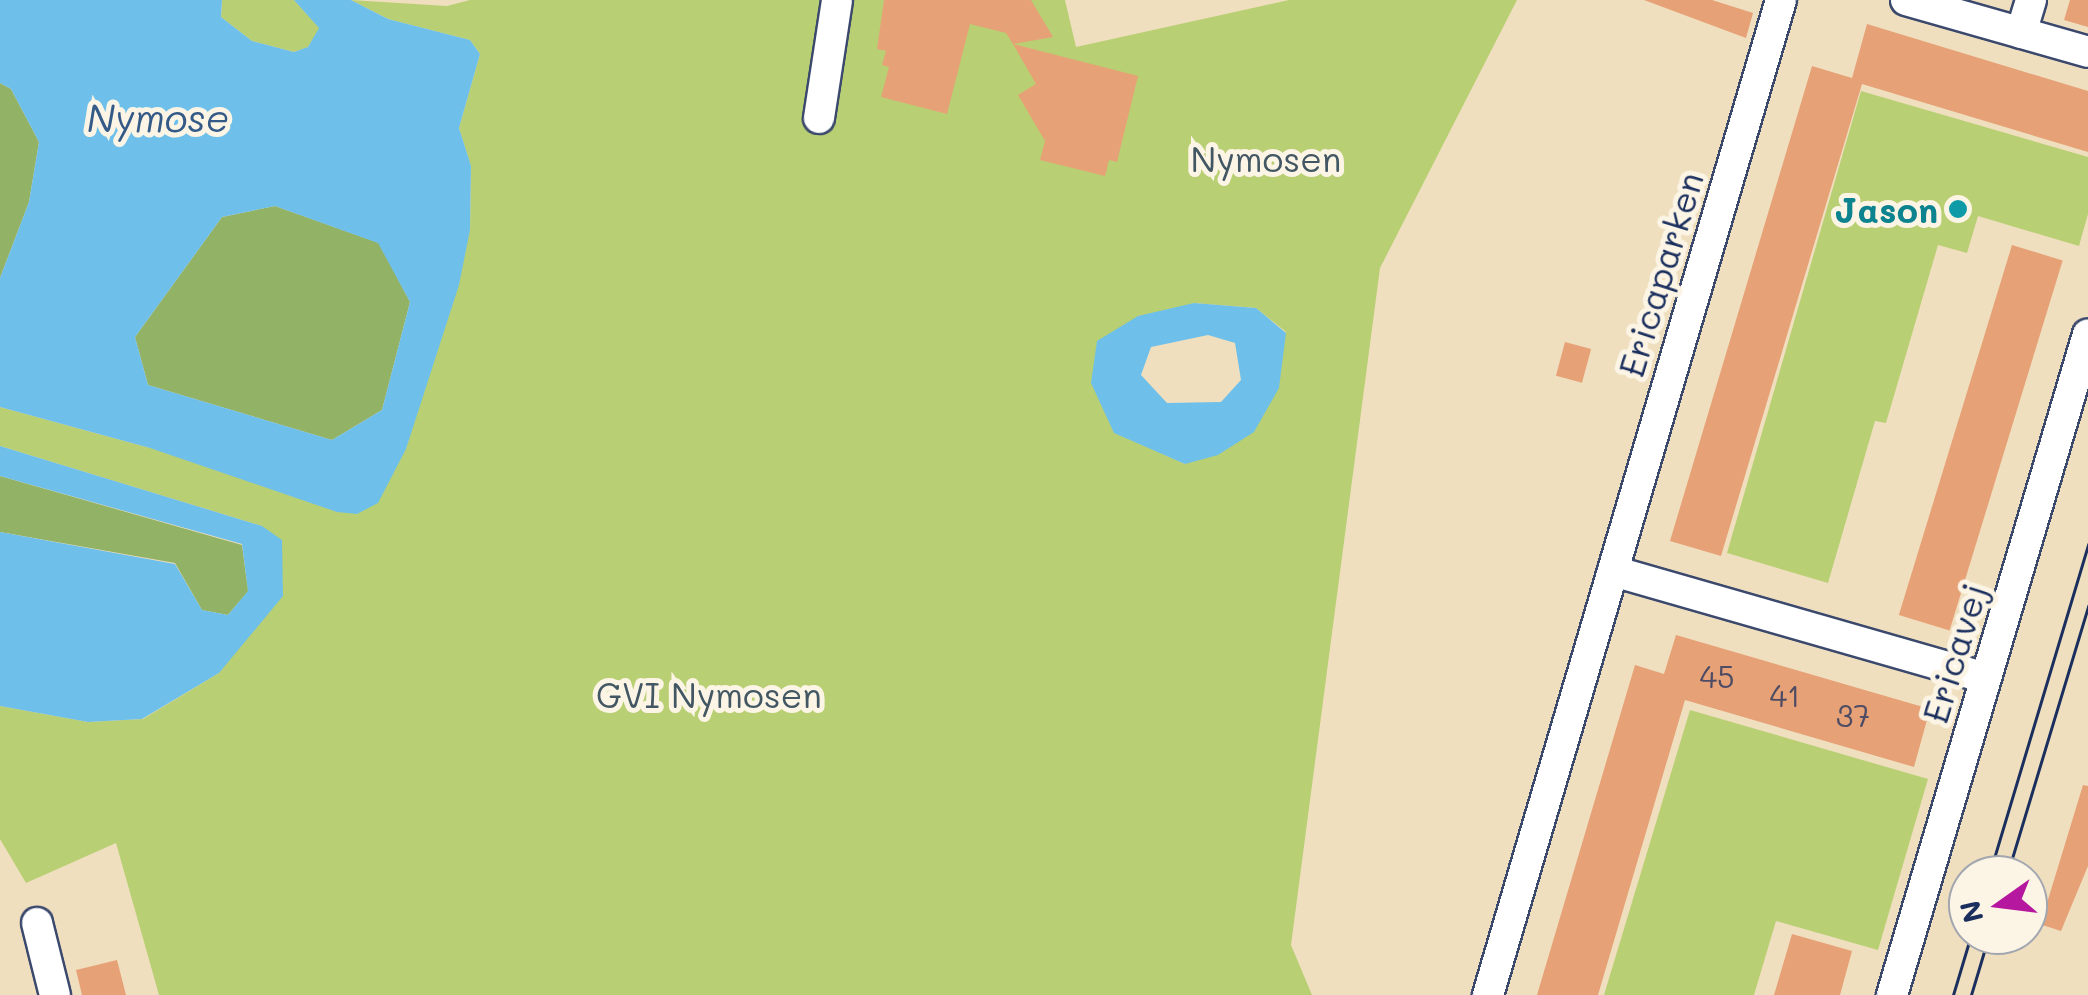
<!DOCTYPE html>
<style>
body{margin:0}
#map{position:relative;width:2088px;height:995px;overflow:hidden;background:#efdfbf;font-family:Mali,sans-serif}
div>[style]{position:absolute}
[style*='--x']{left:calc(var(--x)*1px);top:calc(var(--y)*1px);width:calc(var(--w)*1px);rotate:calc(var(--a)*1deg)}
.green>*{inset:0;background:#b9cf73}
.forest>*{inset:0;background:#92b265}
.water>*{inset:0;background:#6ec0ea}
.building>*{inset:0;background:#e7a176;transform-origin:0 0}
.roads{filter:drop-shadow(2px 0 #3b496d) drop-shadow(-2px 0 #3b496d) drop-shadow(0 2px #3b496d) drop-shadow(0 -2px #3b496d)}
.minor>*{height:30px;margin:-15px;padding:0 15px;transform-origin:15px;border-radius:15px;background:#fff}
.tram>*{height:2.5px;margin:-1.25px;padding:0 1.25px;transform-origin:1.25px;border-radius:1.25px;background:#1b2f5e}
.dots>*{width:28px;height:28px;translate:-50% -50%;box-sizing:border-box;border:5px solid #fcf5e5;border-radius:50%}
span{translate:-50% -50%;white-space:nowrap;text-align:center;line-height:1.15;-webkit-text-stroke:10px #fcf5e5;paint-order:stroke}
.number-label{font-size:30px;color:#4e4c64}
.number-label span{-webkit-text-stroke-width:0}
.park-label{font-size:35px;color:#425763}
.culture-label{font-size:35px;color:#0d838f;font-weight:700}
.right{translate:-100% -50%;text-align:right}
.street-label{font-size:35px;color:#1b2f5e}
.water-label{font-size:38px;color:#345a88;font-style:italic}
.north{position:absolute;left:1948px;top:855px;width:100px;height:100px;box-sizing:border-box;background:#fcf5e5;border:2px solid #a2a6af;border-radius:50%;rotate:256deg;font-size:28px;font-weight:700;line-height:40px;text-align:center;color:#1b2f5e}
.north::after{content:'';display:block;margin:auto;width:35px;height:45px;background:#b5179e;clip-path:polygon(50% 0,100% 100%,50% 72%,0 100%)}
</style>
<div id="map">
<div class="green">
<div style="clip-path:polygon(222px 0,294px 0,320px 28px,308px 47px,294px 52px,252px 41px,221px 17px)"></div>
<div style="clip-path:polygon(evenodd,351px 0,447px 6px,470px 0,1065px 0,1076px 47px,1289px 0,1517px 0,1380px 268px,1291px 945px,1312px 995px,159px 995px,116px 843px,26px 883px,0 839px,0 706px,88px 722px,143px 719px,219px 673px,262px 526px,0 446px,0 407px,150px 448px,406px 449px,470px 230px,471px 167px,459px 128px,480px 54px,470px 40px,388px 19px,351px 0,1194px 303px,1256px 308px,1286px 332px,1185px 464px,1153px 449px,1097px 341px,1194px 303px)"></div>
<div style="clip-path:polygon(1861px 91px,2088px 157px,2088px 214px,2079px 246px,1978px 216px,1967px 253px,1938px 245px,1886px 423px,1875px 421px,1828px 583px,1727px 553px)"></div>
<div style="clip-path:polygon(1690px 710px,1928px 779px,1878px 950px,1776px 921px,1754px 995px,1604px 995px)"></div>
</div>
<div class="forest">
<div style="clip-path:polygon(0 83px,11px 89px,39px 142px,29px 202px,0 278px)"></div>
<div style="clip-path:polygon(275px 206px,379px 243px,410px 302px,382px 410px,332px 440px,148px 385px,135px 337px,222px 217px)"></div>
<div style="clip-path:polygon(0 476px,242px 545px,248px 591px,228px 615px,202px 610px,175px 563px,0 532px)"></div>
</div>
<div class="water">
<div style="clip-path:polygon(evenodd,0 0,222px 0,221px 17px,252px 41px,294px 52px,308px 47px,319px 28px,294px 0,351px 0,388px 19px,470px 40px,480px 54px,459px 128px,471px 166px,470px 230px,459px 285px,406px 449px,378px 503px,357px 514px,337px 512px,150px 448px,0 407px,0 278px,29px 202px,39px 142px,11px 89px,0 83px,0 0,275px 206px,378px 243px,410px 302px,382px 410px,332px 440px,148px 385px,135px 337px,222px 217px,275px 206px)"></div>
<div style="clip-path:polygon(evenodd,1194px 303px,1256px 308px,1286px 333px,1279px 388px,1254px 432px,1218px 455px,1185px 464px,1114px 433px,1091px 383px,1097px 341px,1138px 316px,1194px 303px,1208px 335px,1235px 343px,1241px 380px,1221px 402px,1167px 403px,1141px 375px,1151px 347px,1208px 335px)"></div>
<div style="clip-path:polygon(0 446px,262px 526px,282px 540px,283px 596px,219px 673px,142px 719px,88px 722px,0 706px,0 532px,175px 564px,202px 610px,228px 615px,248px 591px,242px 544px,0 476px)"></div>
</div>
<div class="building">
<div style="clip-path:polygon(884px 0,1031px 0,1053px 37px,1013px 44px,1006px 33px,970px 24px,947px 114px,881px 97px,889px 67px,882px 65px,886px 51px,877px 49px)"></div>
<div style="clip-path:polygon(1644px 0,1712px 0,1753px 13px,1746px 38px)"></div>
<div style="clip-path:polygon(2070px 0,2088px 0,2088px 27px,2064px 20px)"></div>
<div style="clip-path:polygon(1867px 24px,2088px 91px,2088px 152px,1862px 84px,1721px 556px,1670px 541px,1812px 66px,1852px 78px)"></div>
<div style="clip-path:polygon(1013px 44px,1138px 76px,1117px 162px,1109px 160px,1105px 176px,1040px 160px,1045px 141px,1018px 95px,1036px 84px)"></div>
<div style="left:2012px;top:245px;width:53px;height:387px;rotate:17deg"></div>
<div style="left:1565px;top:342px;width:27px;height:35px;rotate:15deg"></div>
<div style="clip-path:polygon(1676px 635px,1930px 709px,1914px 767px,1685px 700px,1598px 995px,1537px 995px,1635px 665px,1664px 674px)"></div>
<div style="clip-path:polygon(2083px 785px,2088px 786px,2088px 866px,2061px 931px,2033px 922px,2040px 900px,2047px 903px)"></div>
<div style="clip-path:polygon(1792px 934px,1852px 951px,1840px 995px,1774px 995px)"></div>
<div style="clip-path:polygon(117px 960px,126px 995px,82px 995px,76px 970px)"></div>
</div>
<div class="roads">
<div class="minor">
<div style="--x:1906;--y:0;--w:189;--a:15.9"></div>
<div style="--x:2021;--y:33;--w:34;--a:-73"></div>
<div style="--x:819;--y:118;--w:119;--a:-81.3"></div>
<div style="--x:1613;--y:571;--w:387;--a:16"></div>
<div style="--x:37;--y:923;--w:74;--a:76"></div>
<div style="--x:1488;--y:995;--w:1037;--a:-73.59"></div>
<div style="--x:1892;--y:995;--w:689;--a:-73.48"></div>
</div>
</div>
<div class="tram">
<div style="--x:1989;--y:875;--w:345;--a:-73.3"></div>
<div style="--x:2007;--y:875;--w:281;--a:-73.2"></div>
<div style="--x:1953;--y:995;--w:63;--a:-73.3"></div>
<div style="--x:1971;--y:995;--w:63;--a:-73.3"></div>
</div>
<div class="dots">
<div style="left:1958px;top:209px;background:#0f9aa8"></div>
</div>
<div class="number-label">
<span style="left:1717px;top:676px">45</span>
<span style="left:1785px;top:695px">41</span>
<span style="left:1853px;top:715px">37</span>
</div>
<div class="park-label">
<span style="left:1266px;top:158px">Nymosen</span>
<span style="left:709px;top:694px">GVI Nymosen</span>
</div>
<div class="culture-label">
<span class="right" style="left:1938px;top:209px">Jason</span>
</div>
<div class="street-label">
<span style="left:1660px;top:274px;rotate:-73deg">Ericaparken</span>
<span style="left:1954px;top:653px;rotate:-73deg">Ericavej</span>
</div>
<div class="water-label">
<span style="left:158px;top:118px">Nymose</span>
</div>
<div class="north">N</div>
</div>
